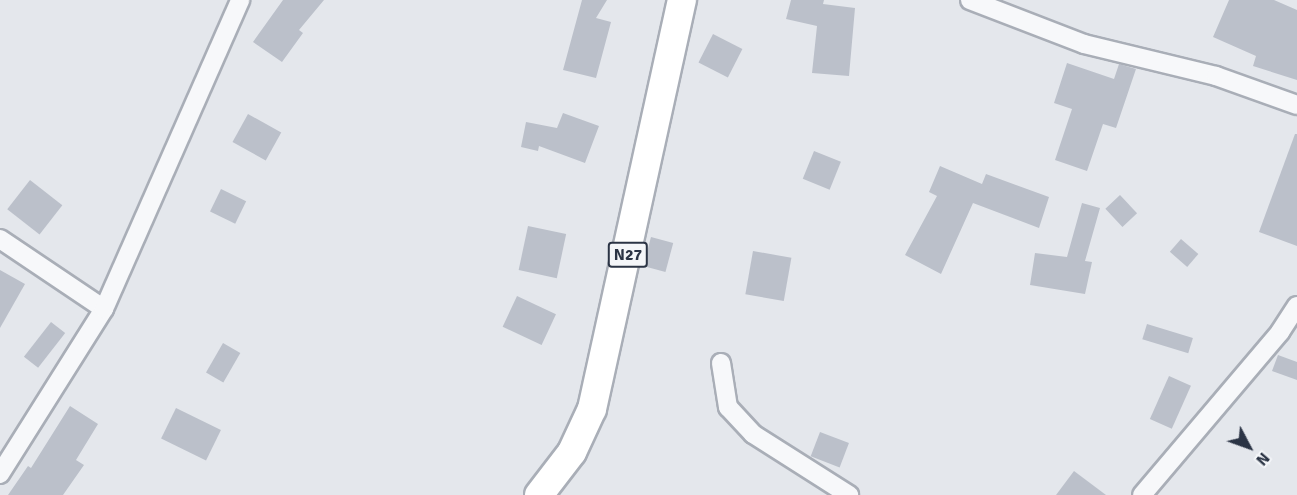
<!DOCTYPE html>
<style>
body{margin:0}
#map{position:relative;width:1297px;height:495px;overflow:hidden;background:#e4e7ec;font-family:Signika,sans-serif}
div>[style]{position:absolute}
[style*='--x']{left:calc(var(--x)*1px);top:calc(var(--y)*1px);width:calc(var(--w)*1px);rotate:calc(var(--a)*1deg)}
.building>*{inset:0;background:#bbc0ca;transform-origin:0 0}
.roads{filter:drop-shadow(2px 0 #a9aeb7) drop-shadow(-2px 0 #a9aeb7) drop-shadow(0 2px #a9aeb7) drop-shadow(0 -2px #a9aeb7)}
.minor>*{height:18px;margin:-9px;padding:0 9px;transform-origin:9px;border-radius:9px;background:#f7f8fa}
.primary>*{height:28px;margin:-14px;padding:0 14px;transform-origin:14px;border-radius:14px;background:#fff}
span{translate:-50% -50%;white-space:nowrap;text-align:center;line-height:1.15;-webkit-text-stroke:4.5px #f4f6f9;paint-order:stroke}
.shield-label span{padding:2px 4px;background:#f4f6f9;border:2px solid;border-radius:4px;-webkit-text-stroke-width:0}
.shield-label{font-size:16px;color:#2b3445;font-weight:700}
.north{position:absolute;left:1219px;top:417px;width:60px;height:60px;-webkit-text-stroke:4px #f4f6f9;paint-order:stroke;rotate:131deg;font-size:16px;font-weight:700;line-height:24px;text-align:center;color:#2b3445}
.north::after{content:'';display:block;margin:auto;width:21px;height:27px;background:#2b3445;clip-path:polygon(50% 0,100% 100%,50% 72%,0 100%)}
</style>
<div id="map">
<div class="building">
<div style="clip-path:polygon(283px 0,324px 0,299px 30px,303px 33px,282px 62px,253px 42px)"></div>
<div style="clip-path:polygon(582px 0,607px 0,596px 18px,611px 22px,596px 78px,563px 70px)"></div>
<div style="clip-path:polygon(791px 0,824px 0,823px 4px,855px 8px,849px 76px,812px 73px,817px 26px,786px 19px)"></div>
<div style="clip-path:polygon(1229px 0,1274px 0,1297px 10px,1297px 80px,1253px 66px,1256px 56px,1213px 37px)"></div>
<div style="left:713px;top:34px;width:33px;height:32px;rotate:27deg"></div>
<div style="clip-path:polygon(1067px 63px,1114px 79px,1119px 64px,1136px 69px,1116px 128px,1103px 124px,1087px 171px,1055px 160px,1072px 109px,1054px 103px)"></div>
<div style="clip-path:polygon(563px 113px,599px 126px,585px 163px,539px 146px,538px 151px,521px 147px,526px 122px,557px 128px)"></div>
<div style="left:248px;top:114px;width:38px;height:32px;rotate:29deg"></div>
<div style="clip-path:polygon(1295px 134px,1297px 134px,1297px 246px,1259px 232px)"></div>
<div style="left:814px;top:151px;width:29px;height:30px;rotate:22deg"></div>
<div style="clip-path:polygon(940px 166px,982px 184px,986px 174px,1049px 197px,1039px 228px,973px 203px,941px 274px,905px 255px,937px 196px,929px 192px)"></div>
<div style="left:30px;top:180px;width:41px;height:37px;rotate:38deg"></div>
<div style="left:221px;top:189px;width:28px;height:25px;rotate:26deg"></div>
<div style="left:1120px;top:195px;width:25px;height:20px;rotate:47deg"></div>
<div style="clip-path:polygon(1082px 203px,1100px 208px,1085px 261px,1092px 262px,1085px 294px,1030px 285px,1035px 253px,1067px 257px)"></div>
<div style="left:528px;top:226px;width:39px;height:45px;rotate:12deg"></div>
<div style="left:651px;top:237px;width:23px;height:30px;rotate:15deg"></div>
<div style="left:1181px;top:239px;width:23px;height:17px;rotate:41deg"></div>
<div style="left:753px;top:251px;width:39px;height:44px;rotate:10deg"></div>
<div style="clip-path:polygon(0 270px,25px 284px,0 328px)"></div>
<div style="left:517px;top:296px;width:43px;height:34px;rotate:25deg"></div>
<div style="left:51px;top:322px;width:18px;height:44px;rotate:38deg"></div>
<div style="left:1147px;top:324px;width:48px;height:16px;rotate:17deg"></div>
<div style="left:223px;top:343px;width:20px;height:34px;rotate:30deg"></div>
<div style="clip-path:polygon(1278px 355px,1297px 362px,1297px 380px,1272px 371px)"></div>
<div style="left:1169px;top:376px;width:24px;height:47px;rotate:24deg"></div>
<div style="clip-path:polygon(70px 406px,98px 424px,76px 460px,84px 465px,63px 495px,8px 495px,28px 466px,31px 468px)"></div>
<div style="left:176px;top:408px;width:50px;height:34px;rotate:26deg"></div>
<div style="left:820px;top:432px;width:31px;height:26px;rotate:21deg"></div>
<div style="clip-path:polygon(1074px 471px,1106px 495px,1056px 495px)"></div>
</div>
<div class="roads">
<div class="minor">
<div style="--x:970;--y:0;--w:122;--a:21.1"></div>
<div style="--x:1084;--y:44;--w:136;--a:13.6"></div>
<div style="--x:1216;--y:76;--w:86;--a:19.7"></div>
<div style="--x:0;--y:239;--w:125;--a:33.9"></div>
<div style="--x:721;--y:363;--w:45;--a:81"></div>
<div style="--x:728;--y:407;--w:37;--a:47"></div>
<div style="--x:753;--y:434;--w:114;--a:32.4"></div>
<div style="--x:0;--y:474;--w:195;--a:-57.8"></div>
<div style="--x:104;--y:309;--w:338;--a:-66.2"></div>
<div style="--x:1142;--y:495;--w:214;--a:-49.7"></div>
<div style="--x:1280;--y:332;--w:31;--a:-57"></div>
</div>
<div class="primary">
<div style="--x:539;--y:495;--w:54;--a:-52.5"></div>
<div style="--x:572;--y:452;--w:47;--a:-65.1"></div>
<div style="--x:592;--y:409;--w:419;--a:-77.6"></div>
</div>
</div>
<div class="shield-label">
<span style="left:628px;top:255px">N27</span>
</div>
<div class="north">N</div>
</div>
